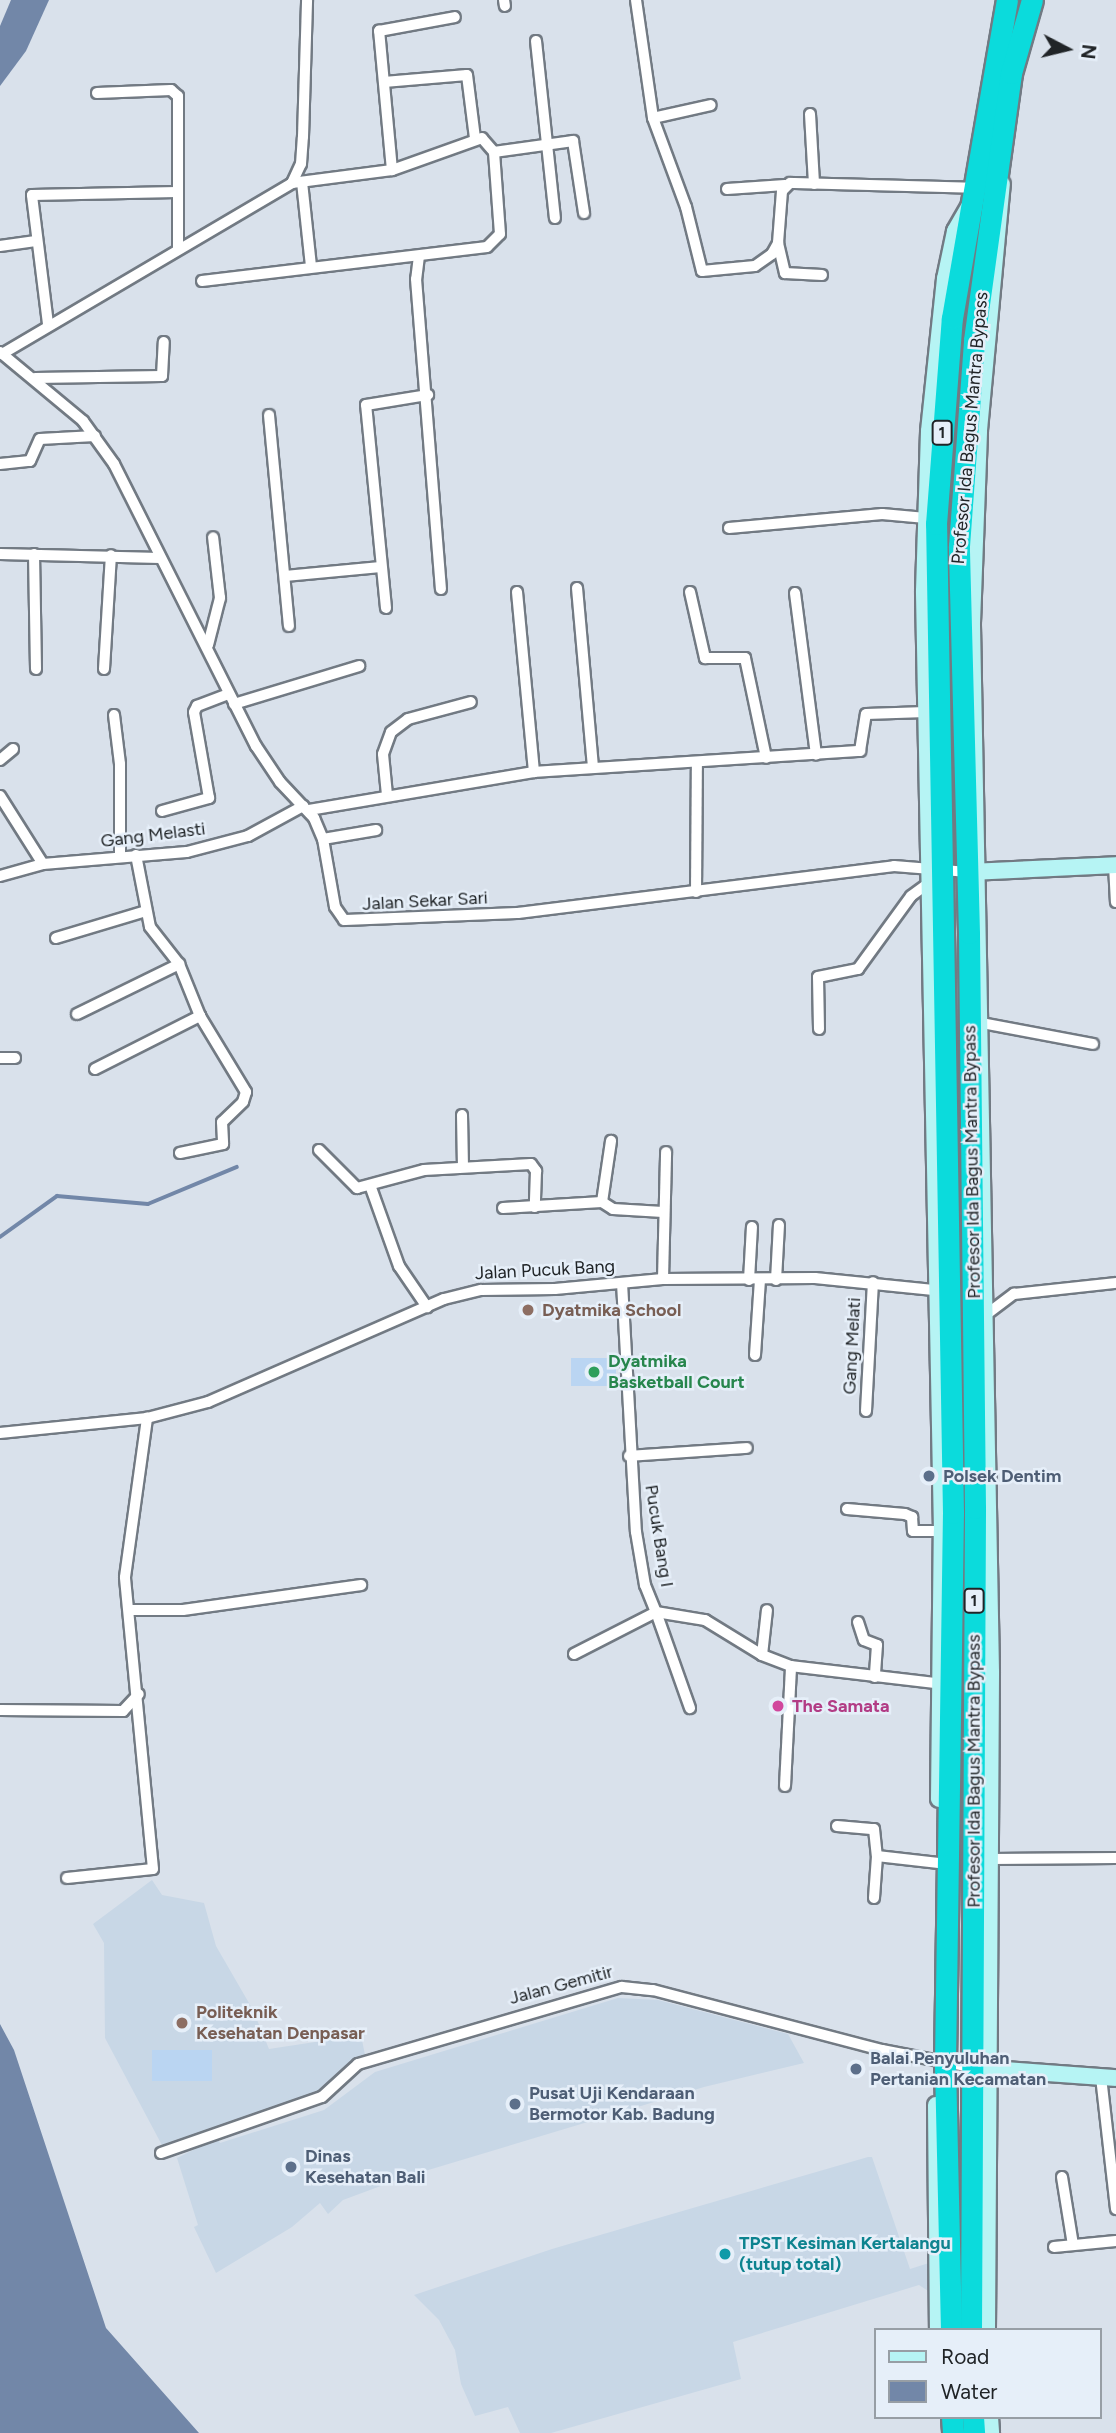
<!DOCTYPE html>
<style>
body{margin:0}
#map{position:relative;width:1116px;height:2433px;overflow:hidden;background:#d9e1eb;font-family:Figtree,sans-serif}
div>[style]{position:absolute}
[style*='--x']{left:calc(var(--x)*1px);top:calc(var(--y)*1px);width:calc(var(--w)*1px);rotate:calc(var(--a)*1deg)}
.built>*{inset:0;background:#c8d7e6}
.green>*{inset:0;background:#bad5f2;transform-origin:0 0}
.water>*{inset:0;background:#7287a8}
.stream>*{height:3.5px;margin:-1.75px;padding:0 1.75px;transform-origin:1.75px;border-radius:1.75px;background:#7287a8}
.roads{filter:drop-shadow(2px 0 #727a83) drop-shadow(-2px 0 #727a83) drop-shadow(0 2px #727a83) drop-shadow(0 -2px #727a83)}
.street>*{height:10px;margin:-5px;padding:0 5px;transform-origin:5px;border-radius:5px;background:#fff}
.secondary>*{height:16px;margin:-8px;padding:0 8px;transform-origin:8px;border-radius:8px;background:#b6f4f4}
.highway>*{height:21px;margin:-10.5px;padding:0 10.5px;transform-origin:10.5px;border-radius:10.5px;background:#0bdbdc}
.dots>*{width:19px;height:19px;translate:-50% -50%;box-sizing:border-box;border:4px solid #e6eff9;border-radius:50%}
span{translate:-50% -50%;white-space:nowrap;text-align:center;line-height:1.15;-webkit-text-stroke:5px #e6eff9;paint-order:stroke}
.shield-label span{padding:2px 5px;background:#e6eff9;border:2px solid;border-radius:5px;-webkit-text-stroke-width:0}
.shield-label{font-size:16px;color:#202427;font-weight:700}
.street-label{font-size:18px;color:#202427}
.education-label{font-size:18px;color:#785e54;font-weight:700}
.left{translate:0 -50%;text-align:left}
.leisure-label{font-size:18px;color:#27864d;font-weight:700}
.service-label{font-size:18px;color:#4e5e75;font-weight:700}
.hotel-label{font-size:18px;color:#b23c85;font-weight:700}
.culture-label{font-size:18px;color:#0d838f;font-weight:700}
.legend{position:absolute;left:874px;top:2328px;width:228px;height:91px;box-sizing:border-box;background:#e6eff9;border:2px solid #979ea5;margin:0;padding:9px 12px;list-style:none;font-size:21px;color:#202427}
.legend li{display:flex;align-items:center;gap:14px;height:35px}
.legend b{width:35px;border:2px solid #979ea5}
.north{position:absolute;left:1032px;top:14px;width:70px;height:70px;-webkit-text-stroke:5px #e6eff9;paint-order:stroke;rotate:97deg;font-size:19px;font-weight:700;line-height:28px;text-align:center;color:#202427}
.north::after{content:'';display:block;margin:auto;width:24px;height:32px;background:#202427;clip-path:polygon(50% 0,100% 100%,50% 72%,0 100%)}
</style>
<div id="map">
<div class="built">
<div style="clip-path:polygon(152px 1880px,162px 1895px,204px 1903px,216px 1946px,253px 2010px,269px 2049px,361px 2035px,366px 2060px,323px 2094px,164px 2149px,105px 2038px,104px 1943px,93px 1924px)"></div>
<div style="clip-path:polygon(618px 1998px,658px 2000px,788px 2034px,804px 2063px,704px 2087px,405px 2177px,343px 2200px,328px 2214px,320px 2203px,292px 2227px,216px 2273px,194px 2227px,198px 2225px,177px 2158px,217px 2138px,220px 2143px,324px 2110px,375px 2072px)"></div>
<div style="clip-path:polygon(868px 2157px,872px 2157px,910px 2269px,932px 2262px,933px 2294px,919px 2285px,733px 2342px,741px 2379px,551px 2433px,520px 2433px,508px 2407px,475px 2416px,461px 2384px,455px 2350px,439px 2320px,414px 2295px,552px 2249px)"></div>
</div>
<div class="green">
<div style="left:571px;top:1358px;width:45px;height:28px"></div>
<div style="left:152px;top:2050px;width:60px;height:31px"></div>
</div>
<div class="water">
<div style="clip-path:polygon(11px 0,49px 0,26px 51px,0 86px,0 26px)"></div>
<div style="clip-path:polygon(0 2024px,14px 2050px,106px 2328px,199px 2433px,0 2433px)"></div>
</div>
<div class="stream">
<div style="--x:0;--y:1237;--w:70;--a:-35.7"></div>
<div style="--x:57;--y:1196;--w:91;--a:5"></div>
<div style="--x:148;--y:1204;--w:96;--a:-22.6"></div>
</div>
<div class="roads">
<div class="street">
<div style="--x:504;--y:0;--w:6;--a:81"></div>
<div style="--x:636;--y:0;--w:119;--a:81.8"></div>
<div style="--x:653;--y:118;--w:95;--a:69.7"></div>
<div style="--x:686;--y:207;--w:66;--a:76"></div>
<div style="--x:702;--y:271;--w:53;--a:-5.4"></div>
<div style="--x:755;--y:266;--w:21;--a:-35"></div>
<div style="--x:772;--y:254;--w:13;--a:-61"></div>
<div style="--x:778;--y:243;--w:52;--a:-85.6"></div>
<div style="--x:782;--y:191;--w:11;--a:-45"></div>
<div style="--x:790;--y:183;--w:187;--a:1.5"></div>
<div style="--x:536;--y:41;--w:178;--a:83.9"></div>
<div style="--x:384;--y:82;--w:83;--a:-4.8"></div>
<div style="--x:467;--y:75;--w:64;--a:82.8"></div>
<div style="--x:97;--y:93;--w:74;--a:-2.3"></div>
<div style="--x:171;--y:90;--w:9;--a:41"></div>
<div style="--x:178;--y:96;--w:152;--a:90"></div>
<div style="--x:810;--y:114;--w:70;--a:86.7"></div>
<div style="--x:653;--y:118;--w:59;--a:-12.6"></div>
<div style="--x:494;--y:152;--w:80;--a:-7.9"></div>
<div style="--x:573;--y:141;--w:73;--a:81.3"></div>
<div style="--x:392;--y:170;--w:140;--a:-95.3"></div>
<div style="--x:379;--y:31;--w:77;--a:-10.4"></div>
<div style="--x:302;--y:182;--w:84;--a:83.9"></div>
<div style="--x:727;--y:189;--w:58;--a:-3.9"></div>
<div style="--x:778;--y:243;--w:31;--a:77"></div>
<div style="--x:785;--y:273;--w:37;--a:3"></div>
<div style="--x:0;--y:246;--w:36;--a:-8"></div>
<div style="--x:419;--y:256;--w:23;--a:97"></div>
<div style="--x:416;--y:279;--w:311;--a:85.4"></div>
<div style="--x:202;--y:281;--w:287;--a:-6.8"></div>
<div style="--x:487;--y:247;--w:18;--a:-45"></div>
<div style="--x:500;--y:234;--w:82;--a:-94.2"></div>
<div style="--x:494;--y:152;--w:18;--a:-131"></div>
<div style="--x:482;--y:138;--w:96;--a:160.4"></div>
<div style="--x:392;--y:170;--w:101;--a:172.6"></div>
<div style="--x:48;--y:324;--w:130;--a:-97.1"></div>
<div style="--x:32;--y:195;--w:145;--a:-1.2"></div>
<div style="--x:0;--y:352;--w:108;--a:39.7"></div>
<div style="--x:83;--y:421;--w:53;--a:54.2"></div>
<div style="--x:114;--y:464;--w:316;--a:63.3"></div>
<div style="--x:256;--y:746;--w:43;--a:56.3"></div>
<div style="--x:280;--y:782;--w:50;--a:46.6"></div>
<div style="--x:314;--y:818;--w:23;--a:67"></div>
<div style="--x:323;--y:839;--w:69;--a:80"></div>
<div style="--x:335;--y:907;--w:16;--a:55"></div>
<div style="--x:344;--y:920;--w:174;--a:-2.3"></div>
<div style="--x:518;--y:913;--w:379;--a:-7.1"></div>
<div style="--x:894;--y:866;--w:74;--a:4.6"></div>
<div style="--x:2;--y:354;--w:337;--a:-30.5"></div>
<div style="--x:292;--y:183;--w:21;--a:-65"></div>
<div style="--x:301;--y:164;--w:27;--a:-86"></div>
<div style="--x:303;--y:137;--w:137;--a:-88.3"></div>
<div style="--x:35;--y:378;--w:127;--a:-0.9"></div>
<div style="--x:162;--y:376;--w:34;--a:-87"></div>
<div style="--x:269;--y:415;--w:212;--a:84.6"></div>
<div style="--x:0;--y:464;--w:30;--a:-6"></div>
<div style="--x:30;--y:461;--w:24;--a:-66"></div>
<div style="--x:40;--y:439;--w:55;--a:-3.1"></div>
<div style="--x:729;--y:528;--w:154;--a:-5.2"></div>
<div style="--x:882;--y:514;--w:44;--a:5.2"></div>
<div style="--x:0;--y:554;--w:160;--a:1.4"></div>
<div style="--x:34;--y:554;--w:115;--a:89"></div>
<div style="--x:285;--y:576;--w:96;--a:-5.4"></div>
<div style="--x:577;--y:588;--w:180;--a:84.9"></div>
<div style="--x:517;--y:592;--w:181;--a:84.6"></div>
<div style="--x:690;--y:592;--w:68;--a:77.2"></div>
<div style="--x:705;--y:658;--w:40;--a:0"></div>
<div style="--x:745;--y:658;--w:102;--a:78.1"></div>
<div style="--x:795;--y:593;--w:163;--a:82.6"></div>
<div style="--x:386;--y:608;--w:204;--a:-95.6"></div>
<div style="--x:366;--y:405;--w:63;--a:-9.2"></div>
<div style="--x:208;--y:645;--w:49;--a:-75.7"></div>
<div style="--x:220;--y:598;--w:61;--a:-96.5"></div>
<div style="--x:104;--y:669;--w:114;--a:-86.5"></div>
<div style="--x:234;--y:704;--w:131;--a:-16.9"></div>
<div style="--x:114;--y:715;--w:49;--a:83"></div>
<div style="--x:120;--y:764;--w:93;--a:90"></div>
<div style="--x:0;--y:760;--w:17;--a:-40"></div>
<div style="--x:387;--y:795;--w:41;--a:-95.6"></div>
<div style="--x:383;--y:754;--w:23;--a:-70"></div>
<div style="--x:391;--y:732;--w:21;--a:-37"></div>
<div style="--x:408;--y:719;--w:65;--a:-15.1"></div>
<div style="--x:0;--y:796;--w:80;--a:57.7"></div>
<div style="--x:309;--y:810;--w:228;--a:-9.6"></div>
<div style="--x:534;--y:772;--w:327;--a:-3.7"></div>
<div style="--x:860;--y:751;--w:37;--a:-81"></div>
<div style="--x:866;--y:714;--w:60;--a:-1.9"></div>
<div style="--x:162;--y:811;--w:49;--a:-15.5"></div>
<div style="--x:209;--y:798;--w:87;--a:-99.9"></div>
<div style="--x:194;--y:712;--w:7;--a:-63"></div>
<div style="--x:197;--y:706;--w:34;--a:-21"></div>
<div style="--x:323;--y:839;--w:54;--a:-9.6"></div>
<div style="--x:136;--y:855;--w:73;--a:79"></div>
<div style="--x:150;--y:927;--w:47;--a:51.9"></div>
<div style="--x:179;--y:964;--w:56;--a:68"></div>
<div style="--x:200;--y:1016;--w:89;--a:58.8"></div>
<div style="--x:246;--y:1092;--w:10;--a:107"></div>
<div style="--x:243;--y:1102;--w:29;--a:136"></div>
<div style="--x:222;--y:1122;--w:22;--a:87"></div>
<div style="--x:223;--y:1144;--w:44;--a:168.2"></div>
<div style="--x:1114;--y:865;--w:37;--a:87"></div>
<div style="--x:0;--y:876;--w:45;--a:-15.6"></div>
<div style="--x:43;--y:864;--w:144;--a:-4.8"></div>
<div style="--x:187;--y:852;--w:63;--a:-14.7"></div>
<div style="--x:248;--y:836;--w:63;--a:-28.6"></div>
<div style="--x:696;--y:892;--w:128;--a:-89.6"></div>
<div style="--x:56;--y:938;--w:94;--a:-16.7"></div>
<div style="--x:77;--y:1014;--w:114;--a:-26.1"></div>
<div style="--x:982;--y:1023;--w:113;--a:10.7"></div>
<div style="--x:819;--y:1029;--w:52;--a:-91.1"></div>
<div style="--x:818;--y:977;--w:41;--a:-11.3"></div>
<div style="--x:858;--y:969;--w:90;--a:-54"></div>
<div style="--x:911;--y:896;--w:22;--a:-36"></div>
<div style="--x:0;--y:1058;--w:15;--a:0"></div>
<div style="--x:95;--y:1069;--w:118;--a:-26.8"></div>
<div style="--x:462;--y:1115;--w:51;--a:88.9"></div>
<div style="--x:319;--y:1150;--w:54;--a:45"></div>
<div style="--x:357;--y:1188;--w:69;--a:-15"></div>
<div style="--x:424;--y:1170;--w:107;--a:-3.2"></div>
<div style="--x:531;--y:1164;--w:9;--a:54"></div>
<div style="--x:536;--y:1171;--w:36;--a:92"></div>
<div style="--x:370;--y:1185;--w:86;--a:70.3"></div>
<div style="--x:399;--y:1266;--w:50;--a:55.7"></div>
<div style="--x:602;--y:1202;--w:62;--a:-81.6"></div>
<div style="--x:503;--y:1208;--w:99;--a:-3.5"></div>
<div style="--x:602;--y:1202;--w:13;--a:32"></div>
<div style="--x:613;--y:1209;--w:50;--a:3.4"></div>
<div style="--x:663;--y:1279;--w:127;--a:-88.6"></div>
<div style="--x:749;--y:1280;--w:53;--a:-86.8"></div>
<div style="--x:776;--y:1280;--w:55;--a:-86.9"></div>
<div style="--x:622;--y:1283;--w:249;--a:86.8"></div>
<div style="--x:636;--y:1532;--w:54;--a:80.4"></div>
<div style="--x:645;--y:1585;--w:29;--a:68"></div>
<div style="--x:656;--y:1612;--w:50;--a:9.3"></div>
<div style="--x:705;--y:1620;--w:67;--a:31.6"></div>
<div style="--x:762;--y:1655;--w:31;--a:21"></div>
<div style="--x:791;--y:1666;--w:155;--a:6.7"></div>
<div style="--x:987;--y:1314;--w:34;--a:-37"></div>
<div style="--x:1014;--y:1294;--w:103;--a:-6.2"></div>
<div style="--x:755;--y:1355;--w:75;--a:-86.2"></div>
<div style="--x:866;--y:1411;--w:129;--a:-86.9"></div>
<div style="--x:0;--y:1433;--w:148;--a:-5.8"></div>
<div style="--x:147;--y:1418;--w:63;--a:-14.7"></div>
<div style="--x:208;--y:1402;--w:257;--a:-23.6"></div>
<div style="--x:444;--y:1299;--w:38;--a:-14"></div>
<div style="--x:481;--y:1290;--w:74;--a:-0.8"></div>
<div style="--x:555;--y:1289;--w:108;--a:-5.3"></div>
<div style="--x:663;--y:1279;--w:152;--a:-0.4"></div>
<div style="--x:815;--y:1278;--w:129;--a:5.8"></div>
<div style="--x:629;--y:1456;--w:118;--a:-3.9"></div>
<div style="--x:847;--y:1509;--w:58;--a:4.9"></div>
<div style="--x:905;--y:1514;--w:8;--a:23"></div>
<div style="--x:912;--y:1517;--w:14;--a:86"></div>
<div style="--x:913;--y:1531;--w:29;--a:0"></div>
<div style="--x:129;--y:1610;--w:54;--a:0"></div>
<div style="--x:183;--y:1610;--w:180;--a:-8"></div>
<div style="--x:858;--y:1622;--w:19;--a:72"></div>
<div style="--x:864;--y:1640;--w:14;--a:21"></div>
<div style="--x:877;--y:1645;--w:32;--a:94"></div>
<div style="--x:574;--y:1654;--w:92;--a:-27.1"></div>
<div style="--x:656;--y:1612;--w:102;--a:70.5"></div>
<div style="--x:762;--y:1655;--w:45;--a:-83.7"></div>
<div style="--x:0;--y:1710;--w:123;--a:0.5"></div>
<div style="--x:123;--y:1711;--w:23;--a:-47"></div>
<div style="--x:785;--y:1786;--w:120;--a:-87.1"></div>
<div style="--x:837;--y:1826;--w:37;--a:5"></div>
<div style="--x:874;--y:1829;--w:27;--a:84"></div>
<div style="--x:877;--y:1856;--w:62;--a:6.4"></div>
<div style="--x:991;--y:1859;--w:125;--a:-0.5"></div>
<div style="--x:67;--y:1878;--w:86;--a:-6"></div>
<div style="--x:153;--y:1869;--w:293;--a:-95.5"></div>
<div style="--x:125;--y:1577;--w:161;--a:-82.1"></div>
<div style="--x:874;--y:1898;--w:42;--a:-85.9"></div>
<div style="--x:1101;--y:2077;--w:133;--a:83.5"></div>
<div style="--x:161;--y:2153;--w:170;--a:-19.2"></div>
<div style="--x:322;--y:2097;--w:49;--a:-42.5"></div>
<div style="--x:358;--y:2064;--w:275;--a:-16.3"></div>
<div style="--x:622;--y:1987;--w:31;--a:6"></div>
<div style="--x:653;--y:1990;--w:237;--a:14.7"></div>
<div style="--x:882;--y:2050;--w:91;--a:10.8"></div>
<div style="--x:1062;--y:2177;--w:69;--a:80.8"></div>
<div style="--x:1054;--y:2247;--w:62;--a:-5.5"></div>
</div>
<div class="secondary">
<div style="--x:970;--y:872;--w:146;--a:-2.7"></div>
<div style="--x:939;--y:1799;--w:268;--a:-89.4"></div>
<div style="--x:942;--y:1531;--w:940;--a:-91.1"></div>
<div style="--x:924;--y:591;--w:160;--a:-88.2"></div>
<div style="--x:929;--y:431;--w:153;--a:-84"></div>
<div style="--x:945;--y:279;--w:49;--a:-78.2"></div>
<div style="--x:955;--y:231;--w:28;--a:-60"></div>
<div style="--x:979;--y:2068;--w:137;--a:4.2"></div>
<div style="--x:936;--y:2105;--w:225;--a:89.5"></div>
<div style="--x:987;--y:2330;--w:658;--a:-89.65"></div>
<div style="--x:991;--y:1672;--w:1049;--a:-91.04"></div>
<div style="--x:972;--y:623;--w:193;--a:-87.9"></div>
<div style="--x:979;--y:430;--w:247;--a:-84.7"></div>
<div style="--x:990;--y:2417;--w:16;--a:86"></div>
</div>
<div class="highway">
<div style="--x:951;--y:2330;--w:267;--a:-91.3"></div>
<div style="--x:945;--y:2063;--w:550;--a:-89.17"></div>
<div style="--x:953;--y:1513;--w:989;--a:-90.98"></div>
<div style="--x:936;--y:524;--w:207;--a:-85.6"></div>
<div style="--x:952;--y:318;--w:323;--a:-80.2"></div>
<div style="--x:971;--y:2330;--w:822;--a:-89.72"></div>
<div style="--x:975;--y:1508;--w:575;--a:-90.6"></div>
<div style="--x:969;--y:933;--w:387;--a:-91.5"></div>
<div style="--x:959;--y:546;--w:207;--a:-85.8"></div>
<div style="--x:974;--y:340;--w:270;--a:-82.1"></div>
<div style="--x:1011;--y:73;--w:76;--a:-74"></div>
<div style="--x:952;--y:2417;--w:16;--a:86"></div>
<div style="--x:973;--y:2417;--w:16;--a:86"></div>
</div>
</div>
<div class="dots">
<div style="left:528px;top:1310px;background:#8d6e63"></div>
<div style="left:594px;top:1372px;background:#2e9e5b"></div>
<div style="left:929px;top:1476px;background:#5c6f8a"></div>
<div style="left:778px;top:1706px;background:#d1479c"></div>
<div style="left:182px;top:2023px;background:#8d6e63"></div>
<div style="left:856px;top:2069px;background:#5c6f8a"></div>
<div style="left:515px;top:2104px;background:#5c6f8a"></div>
<div style="left:291px;top:2167px;background:#5c6f8a"></div>
<div style="left:725px;top:2254px;background:#0f9aa8"></div>
</div>
<div class="shield-label">
<span style="left:942px;top:433px">1</span>
<span style="left:974px;top:1601px">1</span>
</div>
<div class="street-label">
<span style="left:970px;top:428px;rotate:-85deg">Profesor Ida Bagus Mantra Bypass</span>
<span style="left:153px;top:835px;rotate:-7deg">Gang Melasti</span>
<span style="left:425px;top:901px;rotate:-3deg">Jalan Sekar Sari</span>
<span style="left:972px;top:1162px;rotate:-91deg">Profesor Ida Bagus Mantra Bypass</span>
<span style="left:545px;top:1270px;rotate:-3deg">Jalan Pucuk Bang</span>
<span style="left:852px;top:1346px;rotate:-87deg">Gang Melati</span>
<span style="left:659px;top:1536px;rotate:81deg">Pucuk Bang I</span>
<span style="left:974px;top:1771px;rotate:-90deg">Profesor Ida Bagus Mantra Bypass</span>
<span style="left:561px;top:1985px;rotate:-15deg">Jalan Gemitir</span>
</div>
<div class="education-label">
<span class="left" style="left:542px;top:1310px">Dyatmika School</span>
<span class="left" style="left:196px;top:2023px">Politeknik<br>Kesehatan Denpasar</span>
</div>
<div class="leisure-label">
<span class="left" style="left:608px;top:1372px">Dyatmika<br>Basketball Court</span>
</div>
<div class="service-label">
<span class="left" style="left:943px;top:1476px">Polsek Dentim</span>
<span class="left" style="left:870px;top:2069px">Balai Penyuluhan<br>Pertanian Kecamatan</span>
<span class="left" style="left:529px;top:2104px">Pusat Uji Kendaraan<br>Bermotor Kab. Badung</span>
<span class="left" style="left:305px;top:2167px">Dinas<br>Kesehatan Bali</span>
</div>
<div class="hotel-label">
<span class="left" style="left:792px;top:1706px">The Samata</span>
</div>
<div class="culture-label">
<span class="left" style="left:739px;top:2254px">TPST Kesiman Kertalangu<br>(tutup total)</span>
</div>
<ul class="legend">
<li><b style="height:9px;background:#b6f4f4"></b>Road</li>
<li><b style="height:19px;background:#7287a8"></b>Water</li>
</ul>
<div class="north">N</div>
</div>
